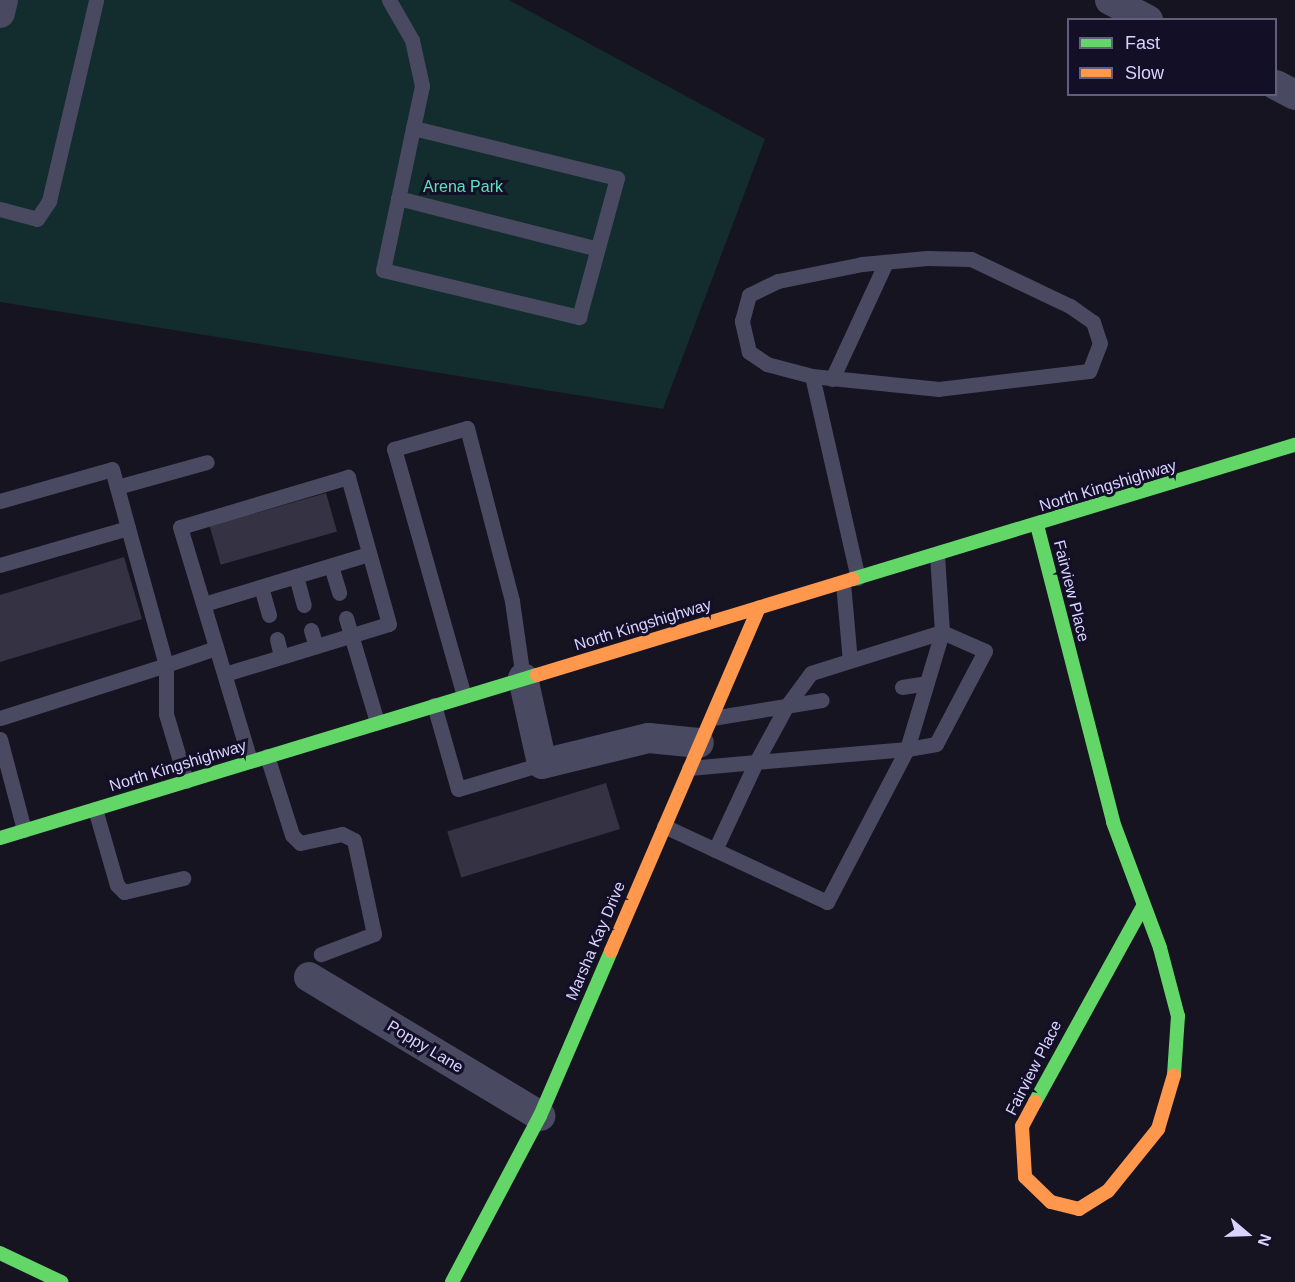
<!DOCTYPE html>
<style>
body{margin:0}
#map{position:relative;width:1295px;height:1282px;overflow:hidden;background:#161421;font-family:Arial,sans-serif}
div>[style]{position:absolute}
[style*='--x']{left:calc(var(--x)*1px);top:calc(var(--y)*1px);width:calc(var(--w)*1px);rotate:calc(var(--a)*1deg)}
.green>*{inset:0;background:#132c2d}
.building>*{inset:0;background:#343243;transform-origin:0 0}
.lane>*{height:15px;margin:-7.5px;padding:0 7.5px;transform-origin:7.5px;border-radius:7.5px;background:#4a4962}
.street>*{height:30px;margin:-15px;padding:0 15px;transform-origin:15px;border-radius:15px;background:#4a4962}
.fast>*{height:14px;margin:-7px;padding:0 7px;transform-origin:7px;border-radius:7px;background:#63d668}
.slow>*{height:14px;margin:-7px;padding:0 7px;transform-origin:7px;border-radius:7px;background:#ff974d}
span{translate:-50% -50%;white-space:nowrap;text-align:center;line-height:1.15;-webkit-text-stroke:6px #130f26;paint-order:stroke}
.park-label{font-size:16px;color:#5fe0c0}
.street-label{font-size:16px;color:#d9d4ff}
.legend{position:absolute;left:1067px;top:18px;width:210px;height:78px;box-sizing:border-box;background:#130f26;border:2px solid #625e7d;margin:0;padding:8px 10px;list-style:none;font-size:18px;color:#d9d4ff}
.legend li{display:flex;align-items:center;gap:12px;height:30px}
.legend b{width:30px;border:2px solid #625e7d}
.north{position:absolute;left:1217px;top:1204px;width:60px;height:60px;-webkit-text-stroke:4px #130f26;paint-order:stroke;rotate:109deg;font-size:16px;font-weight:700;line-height:24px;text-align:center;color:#d9d4ff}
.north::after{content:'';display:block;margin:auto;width:21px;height:27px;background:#d9d4ff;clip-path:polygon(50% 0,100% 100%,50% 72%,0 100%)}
</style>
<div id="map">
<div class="green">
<div style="clip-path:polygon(0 0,509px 0,765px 139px,663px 409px,0 302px)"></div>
</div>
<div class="building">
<div style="left:326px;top:493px;width:40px;height:121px;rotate:74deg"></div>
<div style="clip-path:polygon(124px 557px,142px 619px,0 662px,0 595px)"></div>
<div style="left:606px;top:783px;width:48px;height:166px;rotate:73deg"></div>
</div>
<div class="lane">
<div style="--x:389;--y:0;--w:46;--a:60.1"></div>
<div style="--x:412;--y:40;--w:47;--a:77.7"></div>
<div style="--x:422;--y:86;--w:43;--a:102.1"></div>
<div style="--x:413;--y:128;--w:145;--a:101.9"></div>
<div style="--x:383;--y:270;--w:202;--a:13.5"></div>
<div style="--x:579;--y:317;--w:144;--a:-74.7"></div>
<div style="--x:617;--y:178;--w:210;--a:-166.2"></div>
<div style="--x:398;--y:198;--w:206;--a:14.3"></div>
<div style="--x:0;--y:209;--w:38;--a:15"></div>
<div style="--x:37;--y:219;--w:22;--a:-56"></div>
<div style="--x:49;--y:201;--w:206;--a:-76.8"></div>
<div style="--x:927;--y:258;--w:44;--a:1.3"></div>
<div style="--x:971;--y:259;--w:110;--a:25.4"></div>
<div style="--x:1070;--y:306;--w:28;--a:35"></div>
<div style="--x:1093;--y:322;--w:22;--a:72"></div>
<div style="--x:1100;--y:343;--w:30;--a:111"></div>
<div style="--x:1089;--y:371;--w:151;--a:173.2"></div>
<div style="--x:939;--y:389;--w:128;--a:-174.2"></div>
<div style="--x:812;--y:376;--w:47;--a:-165.1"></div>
<div style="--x:767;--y:364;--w:22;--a:-146"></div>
<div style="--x:749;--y:352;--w:32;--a:-103"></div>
<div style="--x:742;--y:321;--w:27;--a:-75"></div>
<div style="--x:749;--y:295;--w:32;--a:-26"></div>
<div style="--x:778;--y:281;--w:86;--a:-11.4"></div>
<div style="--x:862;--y:264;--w:65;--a:-5.3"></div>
<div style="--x:812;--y:376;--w:207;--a:77.2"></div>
<div style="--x:832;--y:379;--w:129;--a:-65.2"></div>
<div style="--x:117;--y:487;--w:93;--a:-15.5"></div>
<div style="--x:0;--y:501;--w:116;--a:-15.9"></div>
<div style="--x:112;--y:469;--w:61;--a:74.8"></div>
<div style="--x:128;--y:528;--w:133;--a:163.9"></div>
<div style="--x:128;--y:528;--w:142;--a:74.5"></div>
<div style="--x:166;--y:665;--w:53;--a:-18.8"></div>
<div style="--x:331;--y:566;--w:28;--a:73"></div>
<div style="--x:296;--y:576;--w:30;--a:75"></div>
<div style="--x:843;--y:583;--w:78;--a:84.9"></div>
<div style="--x:261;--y:587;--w:29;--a:74"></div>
<div style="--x:204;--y:604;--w:172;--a:-16.9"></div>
<div style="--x:346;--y:618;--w:109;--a:73.4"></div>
<div style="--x:311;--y:630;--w:17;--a:73"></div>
<div style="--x:942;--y:632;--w:47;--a:23.8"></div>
<div style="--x:985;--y:651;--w:105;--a:117.8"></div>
<div style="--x:936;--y:744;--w:29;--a:170"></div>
<div style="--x:907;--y:749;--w:122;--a:-73.3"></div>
<div style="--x:277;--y:639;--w:17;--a:77"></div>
<div style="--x:225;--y:674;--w:171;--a:-17"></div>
<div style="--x:389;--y:624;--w:153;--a:-105.6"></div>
<div style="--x:348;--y:477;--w:175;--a:163.4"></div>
<div style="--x:180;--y:527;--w:244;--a:73.3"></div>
<div style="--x:902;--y:687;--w:24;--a:-9"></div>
<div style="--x:464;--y:696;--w:257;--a:-105.8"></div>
<div style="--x:394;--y:449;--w:76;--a:-16"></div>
<div style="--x:467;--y:428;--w:179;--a:75.4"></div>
<div style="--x:512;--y:601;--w:78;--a:81.9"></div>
<div style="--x:434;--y:705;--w:87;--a:74.1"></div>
<div style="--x:458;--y:789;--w:88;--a:-16.6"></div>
<div style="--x:0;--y:718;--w:174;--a:-17.7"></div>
<div style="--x:166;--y:665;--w:49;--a:90"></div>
<div style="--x:166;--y:714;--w:70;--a:73.4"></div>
<div style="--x:712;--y:718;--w:111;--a:-9.3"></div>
<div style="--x:0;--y:739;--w:94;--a:75.2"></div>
<div style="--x:267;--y:756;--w:83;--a:72.4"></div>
<div style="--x:292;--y:835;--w:11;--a:45"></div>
<div style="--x:300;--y:843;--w:43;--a:-12.1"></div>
<div style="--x:342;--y:834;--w:13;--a:27"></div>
<div style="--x:354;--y:840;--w:96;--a:78"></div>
<div style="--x:374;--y:934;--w:57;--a:159.3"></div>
<div style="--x:689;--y:768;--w:67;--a:-5.1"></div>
<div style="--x:756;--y:762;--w:97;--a:115"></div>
<div style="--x:95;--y:809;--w:79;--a:73.9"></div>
<div style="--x:117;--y:885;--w:10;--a:45"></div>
<div style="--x:124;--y:892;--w:61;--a:-13.3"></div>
<div style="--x:664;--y:826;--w:180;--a:25"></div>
<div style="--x:827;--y:902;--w:173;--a:-62.4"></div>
<div style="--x:907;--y:749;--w:152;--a:175.1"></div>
<div style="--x:756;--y:762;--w:63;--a:-61.4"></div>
<div style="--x:786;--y:707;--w:42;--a:-53.7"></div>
<div style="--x:811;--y:673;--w:137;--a:-17.4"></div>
<div style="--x:942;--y:632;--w:77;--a:-93.7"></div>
</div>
<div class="street">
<div style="--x:1110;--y:0;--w:43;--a:27.8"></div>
<div style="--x:0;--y:13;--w:13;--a:-77"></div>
<div style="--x:1276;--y:85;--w:21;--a:28"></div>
<div style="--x:523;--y:678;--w:88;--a:77.5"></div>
<div style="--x:542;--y:764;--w:110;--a:-13.7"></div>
<div style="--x:649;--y:738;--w:50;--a:5.7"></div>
<div style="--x:309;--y:977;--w:270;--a:31"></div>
</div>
<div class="fast">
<div style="--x:1037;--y:525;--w:307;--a:75.6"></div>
<div style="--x:1113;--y:822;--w:134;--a:69.5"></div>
<div style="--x:1160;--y:948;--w:70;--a:75.2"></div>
<div style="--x:1178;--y:1016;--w:59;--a:93.9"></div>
<div style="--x:853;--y:579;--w:462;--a:-16.9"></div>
<div style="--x:0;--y:838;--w:561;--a:-16.89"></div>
<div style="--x:1035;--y:1102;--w:222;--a:-61.1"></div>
<div style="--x:0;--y:1253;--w:68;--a:25.4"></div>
<div style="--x:452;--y:1282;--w:188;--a:-62.1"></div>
<div style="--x:540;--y:1116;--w:180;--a:-66.7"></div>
</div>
<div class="slow">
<div style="--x:537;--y:675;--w:330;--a:-16.9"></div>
<div style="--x:611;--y:951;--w:374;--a:-66.7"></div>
<div style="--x:1035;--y:1102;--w:27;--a:118"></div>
<div style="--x:1022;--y:1126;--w:51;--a:86.6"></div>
<div style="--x:1025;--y:1177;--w:36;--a:44"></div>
<div style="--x:1051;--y:1202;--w:29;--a:14"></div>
<div style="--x:1079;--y:1209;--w:34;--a:-32"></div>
<div style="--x:1108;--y:1191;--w:80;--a:-51.1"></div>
<div style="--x:1158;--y:1129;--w:56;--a:-73.5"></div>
</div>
<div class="park-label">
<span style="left:463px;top:187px">Arena Park</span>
</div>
<div class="street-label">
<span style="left:1108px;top:486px;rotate:-17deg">North Kingshighway</span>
<span style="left:1071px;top:591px;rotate:76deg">Fairview Place</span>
<span style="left:643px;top:625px;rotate:-17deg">North Kingshighway</span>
<span style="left:178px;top:766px;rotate:-17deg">North Kingshighway</span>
<span style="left:596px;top:941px;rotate:-67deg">Marsha Kay Drive</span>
<span style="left:425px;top:1047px;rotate:31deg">Poppy Lane</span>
<span style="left:1034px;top:1068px;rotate:-63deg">Fairview Place</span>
</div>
<ul class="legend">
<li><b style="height:8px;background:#63d668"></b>Fast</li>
<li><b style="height:8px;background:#ff974d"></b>Slow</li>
</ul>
<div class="north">N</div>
</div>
